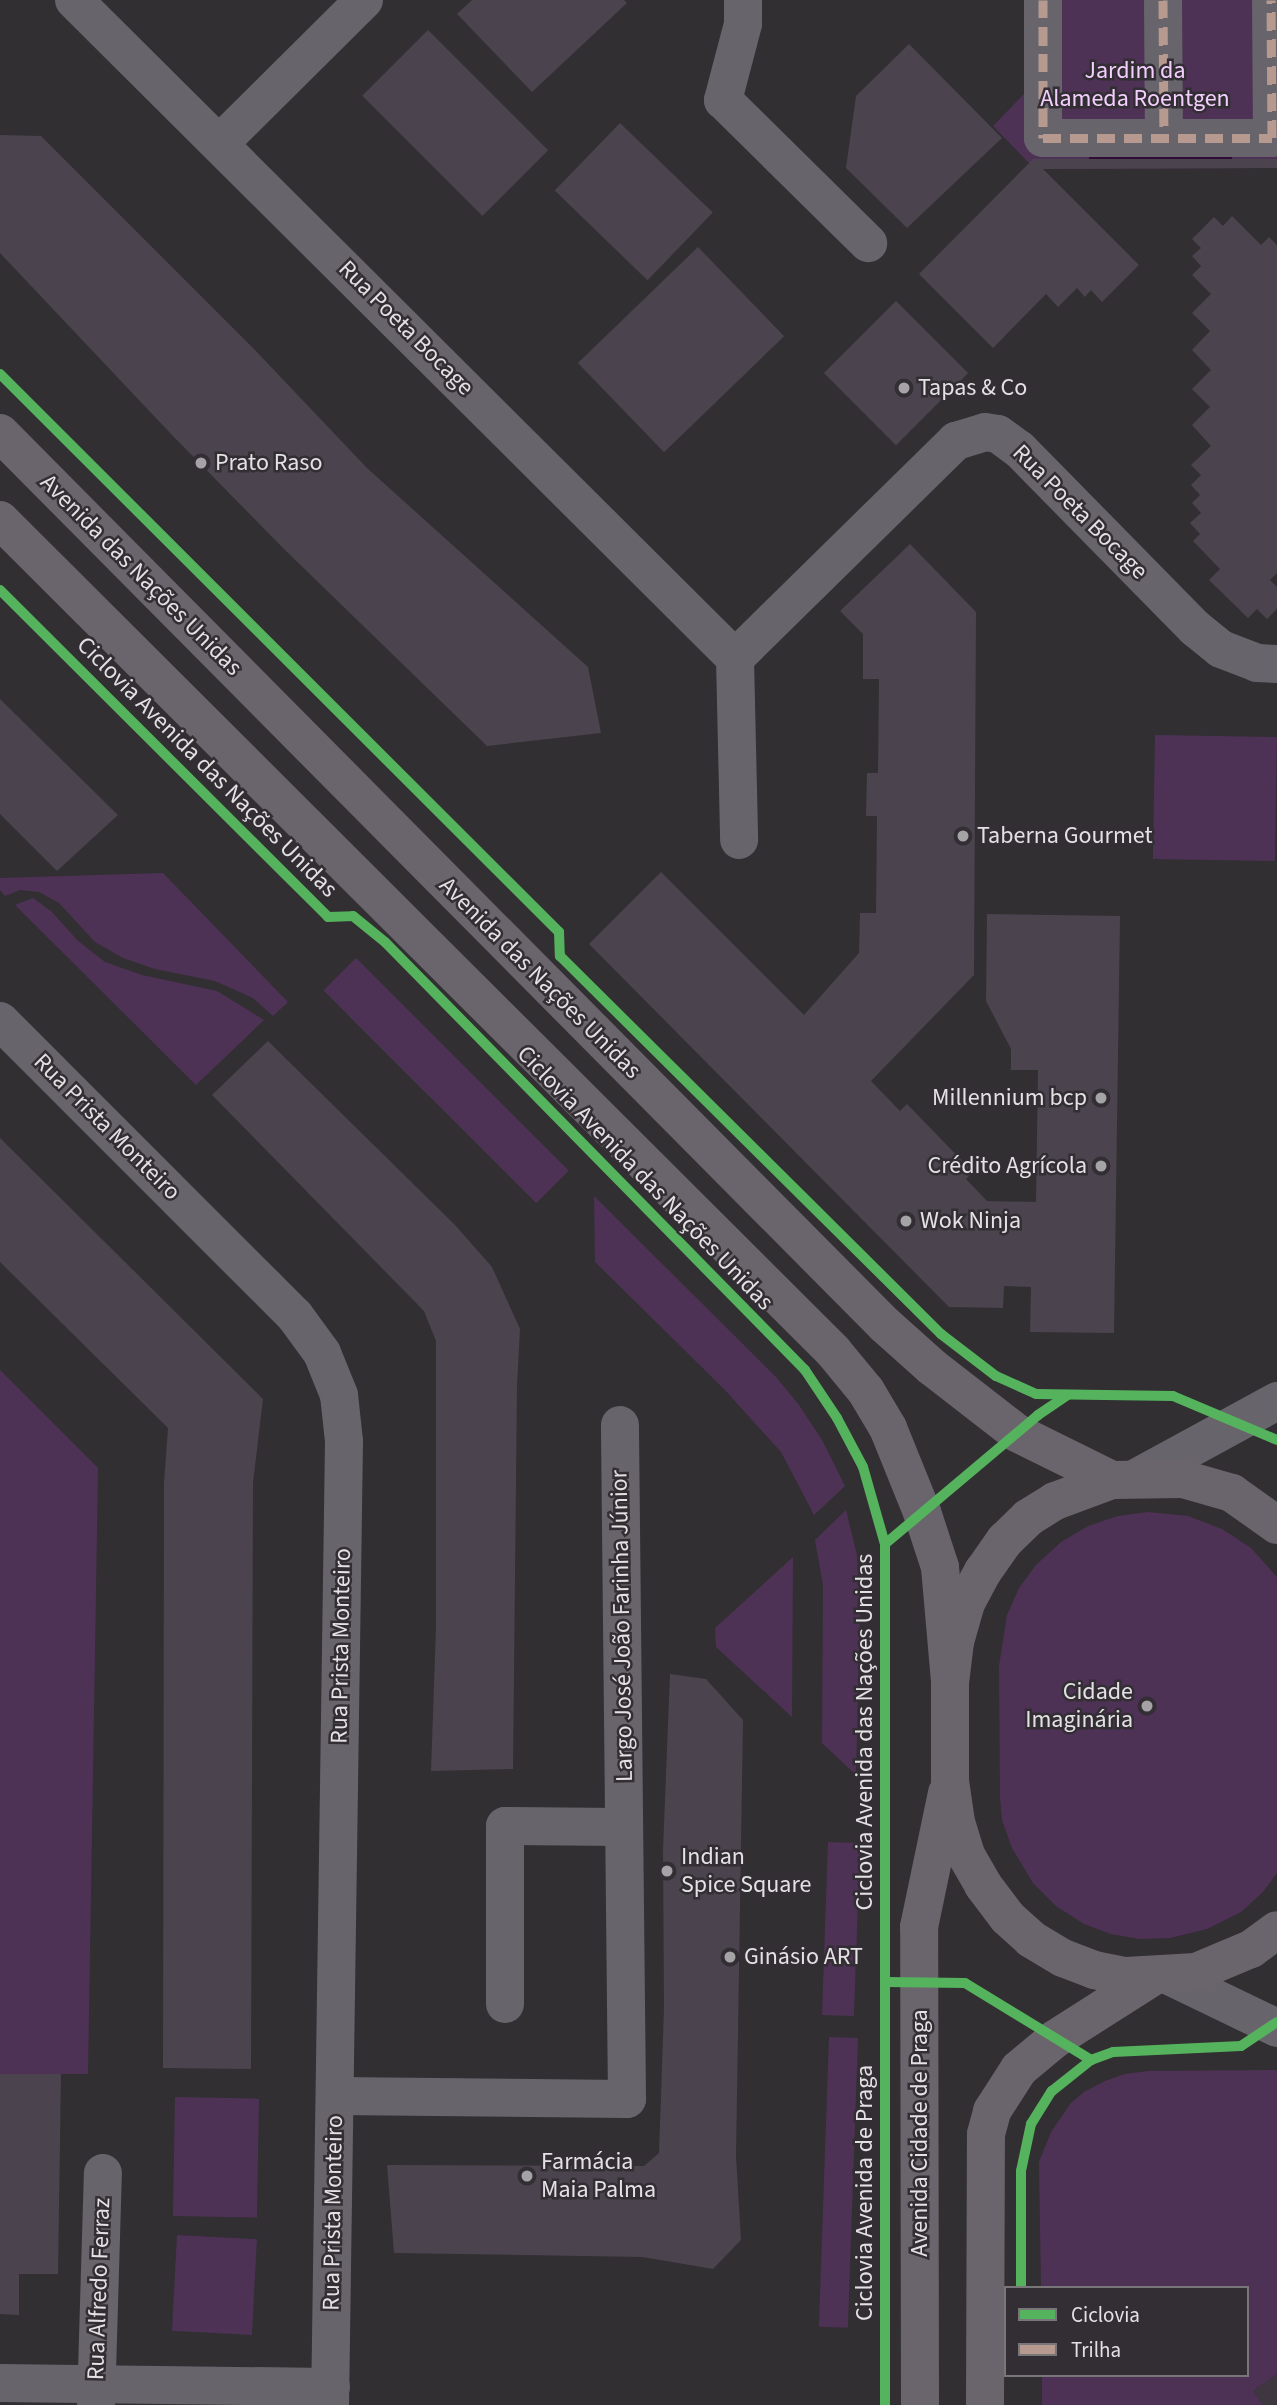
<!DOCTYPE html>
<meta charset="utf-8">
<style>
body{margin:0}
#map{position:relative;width:1277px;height:2405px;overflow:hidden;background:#312f32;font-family:"Source Sans 3",sans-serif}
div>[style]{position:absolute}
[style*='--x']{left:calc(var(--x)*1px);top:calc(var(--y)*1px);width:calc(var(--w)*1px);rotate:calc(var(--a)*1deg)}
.built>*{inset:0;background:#3e373f}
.green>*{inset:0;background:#4e3256;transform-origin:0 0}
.water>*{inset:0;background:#2e0d37;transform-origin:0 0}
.building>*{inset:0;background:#4b434e;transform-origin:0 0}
.minor>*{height:38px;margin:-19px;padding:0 19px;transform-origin:19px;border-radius:19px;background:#68646b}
.major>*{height:38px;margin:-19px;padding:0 19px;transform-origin:19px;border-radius:19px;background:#6a656c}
.quiet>*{height:9px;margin-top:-4.5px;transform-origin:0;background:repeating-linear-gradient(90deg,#b69a8f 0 18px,transparent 0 27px)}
.cycleway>*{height:10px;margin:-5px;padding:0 5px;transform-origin:5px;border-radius:5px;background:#56b35d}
.dots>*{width:19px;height:19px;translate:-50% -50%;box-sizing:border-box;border:4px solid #322e33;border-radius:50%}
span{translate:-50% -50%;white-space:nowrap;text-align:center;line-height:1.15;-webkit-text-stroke:5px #322e33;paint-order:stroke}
.park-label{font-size:24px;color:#f3cffd}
.street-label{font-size:24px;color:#e3e1e4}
.poi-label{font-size:24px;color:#e3e1e4}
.left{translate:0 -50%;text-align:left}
.right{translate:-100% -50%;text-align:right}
.legend{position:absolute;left:1004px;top:2286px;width:245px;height:91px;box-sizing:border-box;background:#322e33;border:2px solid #79767a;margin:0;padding:9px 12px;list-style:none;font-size:21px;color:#e3e1e4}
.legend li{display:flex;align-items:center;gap:14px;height:35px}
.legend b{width:35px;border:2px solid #79767a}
</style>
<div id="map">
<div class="built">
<div style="clip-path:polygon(1277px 2374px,1277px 2405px,1263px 2405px,1253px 2391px)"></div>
</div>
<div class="green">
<div style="clip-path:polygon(1028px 0,1277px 0,1277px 168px,1043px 169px,1029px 163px,993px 126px,1029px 89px)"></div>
<div style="left:1155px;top:735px;width:122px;height:124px;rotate:1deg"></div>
<div style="clip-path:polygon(163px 873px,288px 1002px,273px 1016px,253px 998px,215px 981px,155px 969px,123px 958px,95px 942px,59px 903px,39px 892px,20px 890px,5px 896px,0 890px,0 878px)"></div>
<div style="clip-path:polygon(33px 898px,52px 912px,78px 941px,105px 962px,142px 975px,217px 991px,264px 1020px,196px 1085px,15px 905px)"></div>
<div style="left:356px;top:958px;width:301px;height:46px;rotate:45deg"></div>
<div style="clip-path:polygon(594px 1196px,776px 1377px,799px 1405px,822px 1440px,845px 1486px,814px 1515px,781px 1452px,724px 1389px,595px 1262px)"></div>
<div style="clip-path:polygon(0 1370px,98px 1468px,88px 2074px,0 2074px)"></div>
<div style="clip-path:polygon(846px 1510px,857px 1555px,860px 1613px,856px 1775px,822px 1743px,823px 1585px,815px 1540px)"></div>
<div style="clip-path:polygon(1148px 1512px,1188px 1516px,1222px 1529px,1251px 1548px,1277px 1577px,1277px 1873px,1263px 1892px,1241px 1912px,1207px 1929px,1170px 1938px,1139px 1939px,1111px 1934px,1084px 1924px,1056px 1906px,1033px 1883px,1012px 1848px,1002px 1820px,1000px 1797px,999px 1666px,1007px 1615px,1019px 1588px,1036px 1565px,1061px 1542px,1088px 1526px,1118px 1516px)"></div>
<div style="clip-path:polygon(793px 1557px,792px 1717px,716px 1647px,715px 1628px)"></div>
<div style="left:828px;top:1842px;width:32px;height:173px;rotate:2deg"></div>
<div style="left:829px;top:2037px;width:29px;height:290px;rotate:2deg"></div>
<div style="clip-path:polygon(1277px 2070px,1277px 2374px,1253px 2391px,1263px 2405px,1042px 2405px,1042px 2375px,1247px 2375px,1247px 2288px,1041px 2288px,1039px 2162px,1051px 2132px,1071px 2103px,1084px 2092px,1105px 2081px,1125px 2074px,1148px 2071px)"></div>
<div style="left:175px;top:2097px;width:84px;height:119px;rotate:1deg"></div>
<div style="left:177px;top:2235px;width:80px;height:96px;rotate:3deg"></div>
</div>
<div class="water">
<div style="left:1089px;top:148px;width:143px;height:11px"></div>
</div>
<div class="building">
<div style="clip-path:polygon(472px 0,624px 0,627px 3px,532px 92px,457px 14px)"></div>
<div style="left:428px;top:30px;width:170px;height:93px;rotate:45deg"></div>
<div style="clip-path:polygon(909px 44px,1002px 138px,907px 228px,846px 168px,856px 96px)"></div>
<div style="left:620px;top:123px;width:129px;height:94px;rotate:44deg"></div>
<div style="clip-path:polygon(0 135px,41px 136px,254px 349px,367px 468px,588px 667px,601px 733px,487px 746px,285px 550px,172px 435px,0 253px)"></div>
<div style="clip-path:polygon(1033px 159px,1277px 159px,1277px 168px,1043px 169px,1139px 265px,1102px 302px,1091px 290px,1085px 297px,1077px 288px,1058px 307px,1046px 294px,993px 348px,919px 274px)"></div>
<div style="clip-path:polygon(1232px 216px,1261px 245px,1269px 237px,1277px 245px,1277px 573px,1270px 580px,1277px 587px,1277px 609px,1267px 619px,1257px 609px,1248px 618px,1209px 580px,1220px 569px,1193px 541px,1200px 534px,1190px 523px,1201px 513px,1192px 503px,1200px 495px,1191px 485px,1201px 475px,1191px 465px,1211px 446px,1192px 425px,1210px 407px,1192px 389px,1211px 370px,1192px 350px,1210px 331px,1192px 313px,1211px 294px,1192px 275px,1201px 266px,1192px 256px,1201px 248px,1192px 239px,1214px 217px,1223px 226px)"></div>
<div style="left:698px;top:247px;width:124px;height:167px;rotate:46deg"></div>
<div style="left:896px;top:301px;width:102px;height:102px;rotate:45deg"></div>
<div style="clip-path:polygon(910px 544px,976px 612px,974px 975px,871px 1081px,900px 1111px,907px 1104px,973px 1172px,966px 1179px,987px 1201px,1036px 1202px,1038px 1070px,1011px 1070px,1011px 1049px,986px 1001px,987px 914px,1120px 916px,1114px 1333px,1030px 1332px,1031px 1287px,1004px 1286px,1003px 1308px,949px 1307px,589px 944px,661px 872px,804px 1015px,859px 953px,860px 913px,876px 913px,877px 816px,866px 816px,867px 773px,878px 773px,879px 679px,863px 679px,863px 634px,840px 611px)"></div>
<div style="clip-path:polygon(0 699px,118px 815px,57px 871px,0 814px)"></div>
<div style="clip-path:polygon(268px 1041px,455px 1225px,492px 1267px,520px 1329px,517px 1385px,513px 1769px,431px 1771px,436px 1627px,436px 1341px,424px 1311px,212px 1095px)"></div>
<div style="clip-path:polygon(0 1138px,263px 1399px,253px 1483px,251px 2069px,163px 2068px,164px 1483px,168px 1428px,0 1262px)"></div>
<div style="clip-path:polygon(670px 1674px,706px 1679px,743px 1720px,736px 2156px,741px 2240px,713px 2269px,643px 2257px,394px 2253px,387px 2165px,644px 2166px,659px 2153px,664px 2009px,663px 1850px)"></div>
<div style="clip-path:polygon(0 2074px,61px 2074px,58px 2274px,19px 2274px,19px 2315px,0 2314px)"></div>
</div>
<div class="minor">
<div style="--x:74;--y:0;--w:933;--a:44.87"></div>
<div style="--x:735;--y:658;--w:182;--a:88.7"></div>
<div style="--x:743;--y:0;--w:24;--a:90"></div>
<div style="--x:743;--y:24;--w:79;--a:104.7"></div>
<div style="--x:723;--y:100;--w:204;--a:44.6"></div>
<div style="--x:1043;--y:0;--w:138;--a:90"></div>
<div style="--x:1043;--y:138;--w:229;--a:0"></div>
<div style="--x:1272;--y:138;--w:138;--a:-90.4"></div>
<div style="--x:1163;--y:0;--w:138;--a:89.6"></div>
<div style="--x:220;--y:143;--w:203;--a:-44.8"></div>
<div style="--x:735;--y:658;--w:310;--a:-44.5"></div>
<div style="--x:956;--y:441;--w:30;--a:-17"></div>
<div style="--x:985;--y:432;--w:13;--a:9"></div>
<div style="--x:998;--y:434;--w:26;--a:36"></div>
<div style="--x:1019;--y:449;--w:251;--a:45.5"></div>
<div style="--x:1195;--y:628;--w:33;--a:39"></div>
<div style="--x:1221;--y:649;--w:39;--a:21"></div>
<div style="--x:1257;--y:663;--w:20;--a:3"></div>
<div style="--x:0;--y:1021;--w:417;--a:45"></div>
<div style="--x:295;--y:1316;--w:46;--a:53.9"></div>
<div style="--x:322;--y:1353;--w:45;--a:68"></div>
<div style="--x:339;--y:1395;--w:46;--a:83.8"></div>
<div style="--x:344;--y:1441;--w:964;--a:90.83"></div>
<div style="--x:1136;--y:1478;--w:161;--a:-28.6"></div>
<div style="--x:1167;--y:1975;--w:122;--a:25.7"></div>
<div style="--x:505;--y:2004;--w:178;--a:-90"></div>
<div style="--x:505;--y:1826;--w:119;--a:0.5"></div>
<div style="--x:335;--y:2096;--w:292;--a:0.6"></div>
<div style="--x:627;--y:2099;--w:674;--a:-90.6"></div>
<div style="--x:0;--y:2383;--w:331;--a:0.7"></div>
<div style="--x:96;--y:2405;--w:232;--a:-88.3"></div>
</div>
<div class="major">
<div style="--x:0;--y:433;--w:1257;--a:45.23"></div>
<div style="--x:885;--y:1325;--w:63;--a:41.8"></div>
<div style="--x:932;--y:1367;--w:108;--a:37.8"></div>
<div style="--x:1017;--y:1433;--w:106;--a:26.3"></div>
<div style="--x:0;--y:520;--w:1177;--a:44.93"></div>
<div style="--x:833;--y:1351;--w:52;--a:50.5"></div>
<div style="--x:866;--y:1391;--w:43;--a:59.3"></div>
<div style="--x:888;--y:1428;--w:91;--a:68"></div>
<div style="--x:922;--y:1512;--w:58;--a:71.9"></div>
<div style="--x:940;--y:1567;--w:114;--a:85"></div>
<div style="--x:1277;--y:1525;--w:55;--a:-144.6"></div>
<div style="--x:1232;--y:1493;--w:51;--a:-164.1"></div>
<div style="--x:1183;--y:1479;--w:71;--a:179.2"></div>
<div style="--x:1112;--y:1480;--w:61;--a:159.8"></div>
<div style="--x:1055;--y:1501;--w:32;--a:148"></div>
<div style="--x:1028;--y:1518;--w:32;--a:136"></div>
<div style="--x:1005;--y:1540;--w:38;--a:125"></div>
<div style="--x:983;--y:1571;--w:36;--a:118"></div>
<div style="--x:966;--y:1603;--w:41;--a:105.8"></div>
<div style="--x:955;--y:1642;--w:39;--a:97"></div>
<div style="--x:950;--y:1681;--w:100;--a:90"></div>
<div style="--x:950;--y:1781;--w:41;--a:81.7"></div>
<div style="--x:956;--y:1822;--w:34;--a:73"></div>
<div style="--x:966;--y:1855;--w:34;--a:60"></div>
<div style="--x:983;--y:1885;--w:41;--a:52.9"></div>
<div style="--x:1008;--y:1918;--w:31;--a:42"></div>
<div style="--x:1031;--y:1939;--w:37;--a:31"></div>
<div style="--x:1063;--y:1958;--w:33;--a:21"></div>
<div style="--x:1094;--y:1970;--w:33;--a:11"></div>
<div style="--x:1126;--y:1976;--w:70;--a:-3.3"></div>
<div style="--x:1196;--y:1972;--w:60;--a:-22.7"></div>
<div style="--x:1251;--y:1949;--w:32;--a:-36"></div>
<div style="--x:920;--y:2405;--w:478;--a:-90.1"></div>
<div style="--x:919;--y:1927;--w:137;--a:-78.2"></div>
<div style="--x:985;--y:2405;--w:271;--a:-89.8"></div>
<div style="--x:986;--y:2134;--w:24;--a:-75"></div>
<div style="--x:992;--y:2111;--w:50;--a:-57.3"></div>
<div style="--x:1019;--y:2069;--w:47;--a:-39.8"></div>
<div style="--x:1055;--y:2039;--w:117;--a:-32.5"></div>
</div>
<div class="quiet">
<div style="--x:1043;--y:0;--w:138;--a:90"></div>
<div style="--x:1043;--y:138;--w:229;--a:0"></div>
<div style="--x:1272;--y:138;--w:138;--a:-90.4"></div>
<div style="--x:1163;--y:0;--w:138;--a:89.6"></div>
</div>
<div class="cycleway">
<div style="--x:0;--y:374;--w:790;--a:44.95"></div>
<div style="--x:559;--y:932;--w:24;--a:88"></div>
<div style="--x:560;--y:956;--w:537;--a:44.77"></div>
<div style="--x:941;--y:1334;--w:69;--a:37.4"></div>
<div style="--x:996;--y:1376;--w:44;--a:24.2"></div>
<div style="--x:1036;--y:1394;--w:137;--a:0.8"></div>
<div style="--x:1173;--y:1396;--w:113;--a:22.9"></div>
<div style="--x:0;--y:590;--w:463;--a:44.9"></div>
<div style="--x:328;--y:917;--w:25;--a:-2"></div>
<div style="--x:353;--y:916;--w:41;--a:39.1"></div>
<div style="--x:385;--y:942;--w:600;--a:45.54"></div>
<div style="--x:805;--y:1370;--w:58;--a:56.3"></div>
<div style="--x:837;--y:1418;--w:55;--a:62"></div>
<div style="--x:863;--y:1467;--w:80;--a:74.1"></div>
<div style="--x:885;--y:1544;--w:861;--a:90"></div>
<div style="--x:885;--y:1544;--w:200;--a:-40.1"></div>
<div style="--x:1038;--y:1415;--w:36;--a:-34"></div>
<div style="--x:887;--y:1982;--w:78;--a:0.7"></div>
<div style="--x:965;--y:1983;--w:148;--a:31.4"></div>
<div style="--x:1091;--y:2060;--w:23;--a:-20"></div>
<div style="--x:1113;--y:2052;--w:128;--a:-2.7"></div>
<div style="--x:1241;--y:2046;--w:43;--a:-33.7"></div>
<div style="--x:1021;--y:2288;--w:117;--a:-90"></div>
<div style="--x:1021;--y:2171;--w:48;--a:-78"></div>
<div style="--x:1031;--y:2124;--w:39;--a:-58"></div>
<div style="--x:1052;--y:2091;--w:50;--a:-38.5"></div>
</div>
<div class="dots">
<div style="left:904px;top:388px;background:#a5a3a6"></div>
<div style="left:201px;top:463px;background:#a5a3a6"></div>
<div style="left:963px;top:836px;background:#a5a3a6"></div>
<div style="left:1101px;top:1098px;background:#a5a3a6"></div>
<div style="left:1101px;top:1166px;background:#a5a3a6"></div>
<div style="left:906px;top:1221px;background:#a5a3a6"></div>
<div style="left:1147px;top:1706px;background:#a5a3a6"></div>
<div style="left:667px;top:1871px;background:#a5a3a6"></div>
<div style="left:730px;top:1957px;background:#a5a3a6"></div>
<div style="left:527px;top:2176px;background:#a5a3a6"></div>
</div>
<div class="park-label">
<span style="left:1135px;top:85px">Jardim da<br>Alameda Roentgen</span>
</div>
<div class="street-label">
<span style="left:406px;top:328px;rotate:45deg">Rua Poeta Bocage</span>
<span style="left:1080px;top:512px;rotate:45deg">Rua Poeta Bocage</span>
<span style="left:141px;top:575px;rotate:45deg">Avenida das Nações Unidas</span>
<span style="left:207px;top:767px;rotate:45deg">Ciclovia Avenida das Nações Unidas</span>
<span style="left:540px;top:978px;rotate:45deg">Avenida das Nações Unidas</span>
<span style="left:107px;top:1127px;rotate:45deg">Rua Prista Monteiro</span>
<span style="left:645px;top:1178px;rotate:46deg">Ciclovia Avenida das Nações Unidas</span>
<span style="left:622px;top:1626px;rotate:-91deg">Largo José João Farinha Júnior</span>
<span style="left:341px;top:1646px;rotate:-89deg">Rua Prista Monteiro</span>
<span style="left:865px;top:1732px;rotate:-90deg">Ciclovia Avenida das Nações Unidas</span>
<span style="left:920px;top:2133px;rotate:-90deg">Avenida Cidade de Praga</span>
<span style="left:865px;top:2193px;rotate:-90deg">Ciclovia Avenida de Praga</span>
<span style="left:333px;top:2213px;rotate:-89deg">Rua Prista Monteiro</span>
<span style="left:99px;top:2289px;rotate:-88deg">Rua Alfredo Ferraz</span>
</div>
<div class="poi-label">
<span class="left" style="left:918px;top:388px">Tapas &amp; Co</span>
<span class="left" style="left:215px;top:463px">Prato Raso</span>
<span class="left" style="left:977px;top:836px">Taberna Gourmet</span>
<span class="right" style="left:1087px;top:1098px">Millennium bcp</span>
<span class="right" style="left:1087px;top:1166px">Crédito Agrícola</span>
<span class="left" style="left:920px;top:1221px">Wok Ninja</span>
<span class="right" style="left:1133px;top:1706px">Cidade<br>Imaginária</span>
<span class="left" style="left:681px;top:1871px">Indian<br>Spice Square</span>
<span class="left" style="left:744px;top:1957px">Ginásio ART</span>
<span class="left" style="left:541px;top:2176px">Farmácia<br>Maia Palma</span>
</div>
<ul class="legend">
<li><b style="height:9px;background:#56b35d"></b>Ciclovia</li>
<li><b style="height:9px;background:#b69a8f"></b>Trilha</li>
</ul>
</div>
